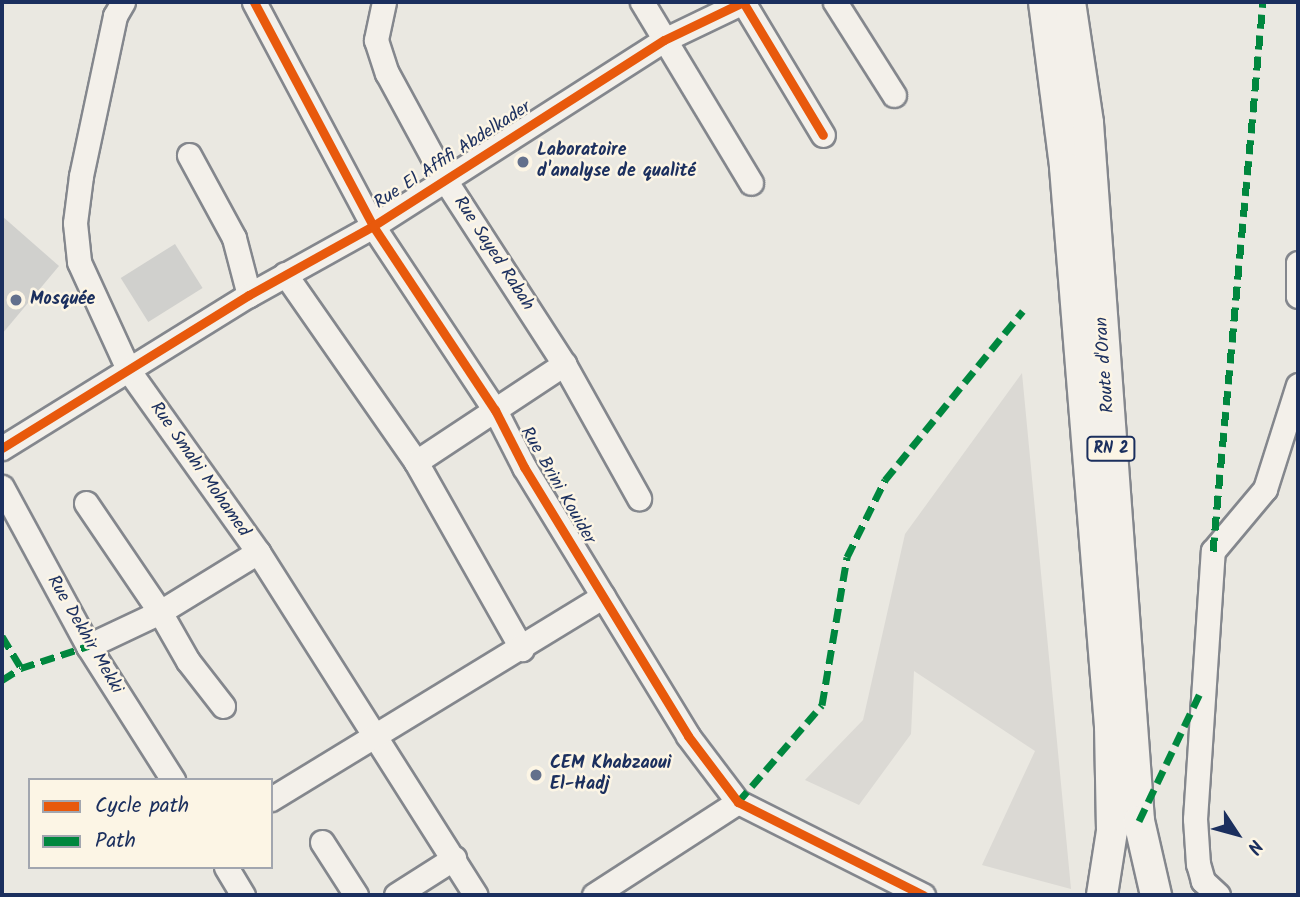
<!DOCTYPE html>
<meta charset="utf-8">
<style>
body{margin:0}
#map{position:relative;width:1300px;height:897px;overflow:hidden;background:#eae8e1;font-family:Kalam,sans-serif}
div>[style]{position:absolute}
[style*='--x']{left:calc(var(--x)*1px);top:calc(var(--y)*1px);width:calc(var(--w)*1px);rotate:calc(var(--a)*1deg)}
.green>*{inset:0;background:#dbd9d4}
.building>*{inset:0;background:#d0d0cd;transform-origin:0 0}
.roads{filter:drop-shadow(2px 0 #84878d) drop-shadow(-2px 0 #84878d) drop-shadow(0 2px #84878d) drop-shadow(0 -2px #84878d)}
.minor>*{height:23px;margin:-11.5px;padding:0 11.5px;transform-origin:11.5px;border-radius:11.5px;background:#f3f0ea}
.major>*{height:30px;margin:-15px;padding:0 15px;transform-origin:15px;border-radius:15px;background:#f3f0ea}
.quiet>*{height:7px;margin-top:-3.5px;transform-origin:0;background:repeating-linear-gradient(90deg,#00873e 0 14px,transparent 0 21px)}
.cycleway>*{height:9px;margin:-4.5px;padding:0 4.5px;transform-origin:4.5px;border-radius:4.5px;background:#e8590c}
.dots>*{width:19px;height:19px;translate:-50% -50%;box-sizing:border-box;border:4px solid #fcf5e5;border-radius:50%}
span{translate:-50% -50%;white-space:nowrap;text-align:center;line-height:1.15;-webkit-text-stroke:5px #fcf5e5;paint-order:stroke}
.shield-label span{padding:2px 5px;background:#fcf5e5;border:2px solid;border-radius:5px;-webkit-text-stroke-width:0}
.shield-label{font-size:16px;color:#1b2f5e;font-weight:700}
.poi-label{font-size:18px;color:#1b2f5e;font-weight:700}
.left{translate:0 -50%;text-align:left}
.street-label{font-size:18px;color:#1b2f5e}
.frame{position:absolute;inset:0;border:4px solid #1b2f5e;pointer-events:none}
.legend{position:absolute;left:28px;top:778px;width:245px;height:91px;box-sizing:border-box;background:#fcf5e5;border:2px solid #a2a6af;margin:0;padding:9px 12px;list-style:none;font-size:21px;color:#1b2f5e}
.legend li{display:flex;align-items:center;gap:14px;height:35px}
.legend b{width:35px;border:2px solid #a2a6af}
.north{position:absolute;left:1202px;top:799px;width:70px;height:70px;-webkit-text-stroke:5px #fcf5e5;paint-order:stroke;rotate:126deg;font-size:19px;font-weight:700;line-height:28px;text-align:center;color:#1b2f5e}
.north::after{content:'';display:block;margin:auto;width:24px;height:32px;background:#1b2f5e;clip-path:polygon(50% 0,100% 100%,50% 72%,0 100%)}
</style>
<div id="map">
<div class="green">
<div style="clip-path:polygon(1022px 373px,1071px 889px,982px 865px,1035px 751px,914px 671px,911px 734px,859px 805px,805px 780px,863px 720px,905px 534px)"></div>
</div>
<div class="building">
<div style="clip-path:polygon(2px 216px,59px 266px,2px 334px)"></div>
<div style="left:175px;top:244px;width:52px;height:64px;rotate:58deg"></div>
</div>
<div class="roads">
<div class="minor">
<div style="--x:123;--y:2;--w:16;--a:120"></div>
<div style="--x:115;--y:16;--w:164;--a:102"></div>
<div style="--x:81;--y:176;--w:47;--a:97.3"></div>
<div style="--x:75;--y:223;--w:39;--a:84"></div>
<div style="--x:79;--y:262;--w:120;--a:65.4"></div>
<div style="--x:129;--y:371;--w:222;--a:54.5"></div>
<div style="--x:258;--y:552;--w:406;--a:57.6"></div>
<div style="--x:254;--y:2;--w:254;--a:62"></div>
<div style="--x:373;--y:226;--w:221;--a:56.5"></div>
<div style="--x:495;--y:410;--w:64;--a:63"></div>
<div style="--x:524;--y:467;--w:315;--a:58.6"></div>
<div style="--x:688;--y:736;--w:83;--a:52.9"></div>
<div style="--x:738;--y:802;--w:207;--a:26.7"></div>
<div style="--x:384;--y:2;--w:39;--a:102"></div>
<div style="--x:376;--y:40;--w:35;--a:72"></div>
<div style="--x:387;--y:73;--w:122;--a:61.5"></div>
<div style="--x:445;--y:180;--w:219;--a:57.1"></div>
<div style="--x:564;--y:364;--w:154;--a:60.8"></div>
<div style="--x:642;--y:2;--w:211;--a:58.9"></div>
<div style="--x:835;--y:2;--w:110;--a:57.6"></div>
<div style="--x:189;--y:155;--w:94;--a:61.5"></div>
<div style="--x:234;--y:238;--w:59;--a:75.3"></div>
<div style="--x:1298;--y:263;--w:33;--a:90"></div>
<div style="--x:285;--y:274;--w:229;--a:55.1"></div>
<div style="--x:416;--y:462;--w:215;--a:60.5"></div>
<div style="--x:2;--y:448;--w:291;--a:-31.8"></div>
<div style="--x:249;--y:295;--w:142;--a:-29.1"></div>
<div style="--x:373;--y:226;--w:345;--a:-32.6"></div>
<div style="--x:664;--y:40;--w:88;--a:-25.7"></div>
<div style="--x:743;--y:2;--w:155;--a:59"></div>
<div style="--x:416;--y:462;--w:178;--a:-33.5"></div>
<div style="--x:2;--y:487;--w:181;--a:61.6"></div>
<div style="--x:88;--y:646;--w:159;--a:57.6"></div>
<div style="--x:86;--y:503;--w:132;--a:55.8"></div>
<div style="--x:160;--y:612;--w:56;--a:60.3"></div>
<div style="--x:188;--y:661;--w:57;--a:52.1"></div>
<div style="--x:88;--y:646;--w:80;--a:-25.3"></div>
<div style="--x:160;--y:612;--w:115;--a:-31.5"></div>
<div style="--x:271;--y:799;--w:389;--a:-31.4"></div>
<div style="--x:322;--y:842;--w:63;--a:57.3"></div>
<div style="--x:226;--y:867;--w:33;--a:59"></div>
<div style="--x:396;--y:895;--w:69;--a:-32.5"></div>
<div style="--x:594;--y:895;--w:171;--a:-32.9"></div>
<div style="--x:1218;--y:895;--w:21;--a:-137"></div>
<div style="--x:1203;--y:881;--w:18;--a:-106"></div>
<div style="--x:1198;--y:864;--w:45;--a:-93.8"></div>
<div style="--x:1195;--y:819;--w:269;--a:-86.2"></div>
<div style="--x:1213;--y:551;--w:81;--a:-50"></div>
<div style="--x:1265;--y:489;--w:109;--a:-72.4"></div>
</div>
<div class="major">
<div style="--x:1044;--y:2;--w:166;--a:82.7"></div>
<div style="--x:1065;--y:167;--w:561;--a:85.4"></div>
<div style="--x:1110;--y:726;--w:105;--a:88.9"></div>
<div style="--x:1112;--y:831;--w:65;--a:98.9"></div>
<div style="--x:1070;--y:2;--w:122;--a:81.5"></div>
<div style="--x:1088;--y:123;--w:700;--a:85.82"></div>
<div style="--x:1139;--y:821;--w:76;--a:77.1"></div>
</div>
</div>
<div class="quiet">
<div style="--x:1213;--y:551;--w:551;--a:-84.8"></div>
<div style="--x:2;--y:636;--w:37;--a:59"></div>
<div style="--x:2;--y:680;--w:22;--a:-32"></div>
<div style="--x:21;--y:668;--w:71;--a:-18.2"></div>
<div style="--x:738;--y:802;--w:128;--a:-49.1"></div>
<div style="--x:822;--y:705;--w:150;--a:-80.4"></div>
<div style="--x:847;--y:557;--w:86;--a:-63.7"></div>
<div style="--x:885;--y:480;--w:218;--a:-50.8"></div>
<div style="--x:1139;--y:821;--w:144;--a:-64.5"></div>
</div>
<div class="cycleway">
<div style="--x:254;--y:2;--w:254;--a:62"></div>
<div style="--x:373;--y:226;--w:221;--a:56.5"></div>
<div style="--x:495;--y:410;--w:64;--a:63"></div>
<div style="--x:524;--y:467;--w:315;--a:58.6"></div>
<div style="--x:688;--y:736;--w:83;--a:52.9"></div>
<div style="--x:738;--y:802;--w:207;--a:26.7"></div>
<div style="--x:2;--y:448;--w:291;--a:-31.8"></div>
<div style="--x:249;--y:295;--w:142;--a:-29.1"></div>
<div style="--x:373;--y:226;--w:345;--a:-32.6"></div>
<div style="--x:664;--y:40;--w:88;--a:-25.7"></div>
<div style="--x:743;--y:2;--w:155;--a:59"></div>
</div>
<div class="dots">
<div style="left:523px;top:162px;background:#63708c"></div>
<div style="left:16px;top:300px;background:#63708c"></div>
<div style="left:536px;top:775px;background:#63708c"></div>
</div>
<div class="shield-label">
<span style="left:1111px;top:449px">RN 2</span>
</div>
<div class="poi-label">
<span class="left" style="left:537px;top:162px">Laboratoire<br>d'analyse de qualité</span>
<span class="left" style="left:30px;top:300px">Mosquée</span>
<span class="left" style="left:550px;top:775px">CEM Khabzaoui<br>El-Hadj</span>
</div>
<div class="street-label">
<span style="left:453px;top:156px;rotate:-33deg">Rue El Affifi Abdelkader</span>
<span style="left:493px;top:254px;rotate:57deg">Rue Sayed Rabah</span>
<span style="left:1106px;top:365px;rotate:-94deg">Route d'Oran</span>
<span style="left:199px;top:470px;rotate:55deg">Rue Smahi Mohamed</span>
<span style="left:557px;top:486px;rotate:60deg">Rue Brini Kouider</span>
<span style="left:84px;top:635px;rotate:60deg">Rue Dekhir Mekki</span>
</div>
<div class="frame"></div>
<ul class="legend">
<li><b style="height:9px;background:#e8590c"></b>Cycle path</li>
<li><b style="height:9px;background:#00873e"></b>Path</li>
</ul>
<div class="north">N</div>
</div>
